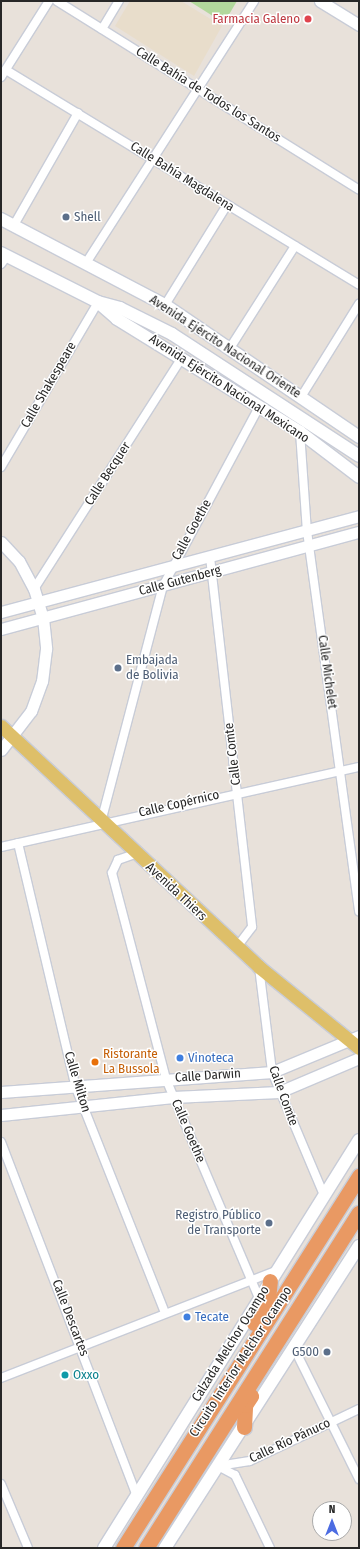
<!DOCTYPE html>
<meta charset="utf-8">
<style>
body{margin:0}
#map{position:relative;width:360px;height:1549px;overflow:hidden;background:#e8e1da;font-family:"Fira Sans Condensed",sans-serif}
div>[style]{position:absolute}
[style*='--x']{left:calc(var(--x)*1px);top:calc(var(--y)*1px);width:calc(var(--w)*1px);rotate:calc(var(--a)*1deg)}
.education>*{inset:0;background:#e8ddcb}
.green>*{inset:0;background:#b2d89c}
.roads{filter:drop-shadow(1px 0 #c8ccd7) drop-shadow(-1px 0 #c8ccd7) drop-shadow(0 1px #c8ccd7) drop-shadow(0 -1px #c8ccd7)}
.minor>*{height:8px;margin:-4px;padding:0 4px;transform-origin:4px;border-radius:4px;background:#fff}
.tertiary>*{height:11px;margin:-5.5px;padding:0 5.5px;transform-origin:5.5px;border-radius:5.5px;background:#fff}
.secondary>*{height:12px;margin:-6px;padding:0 6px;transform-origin:6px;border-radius:6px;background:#fff}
.primary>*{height:13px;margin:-6.5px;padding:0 6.5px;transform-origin:6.5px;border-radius:6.5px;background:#debf69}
.motorway>*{height:15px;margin:-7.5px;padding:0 7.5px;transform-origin:7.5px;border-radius:7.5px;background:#e99963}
.dots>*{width:11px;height:11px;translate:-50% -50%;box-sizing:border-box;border:2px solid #fff;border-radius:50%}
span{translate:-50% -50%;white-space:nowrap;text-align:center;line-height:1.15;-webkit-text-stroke:3px #fff;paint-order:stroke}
.health-label{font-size:13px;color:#be3a42}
.right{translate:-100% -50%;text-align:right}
.street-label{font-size:13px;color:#272727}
.service-label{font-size:13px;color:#4e5e75}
.left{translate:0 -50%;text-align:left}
.food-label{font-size:13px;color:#c56008}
.shop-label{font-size:13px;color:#366cbe}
.culture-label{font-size:13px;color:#0d838f}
.frame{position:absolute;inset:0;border:2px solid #272727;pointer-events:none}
.north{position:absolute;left:312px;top:1501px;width:40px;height:40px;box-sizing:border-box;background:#fff;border:1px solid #a9a9a9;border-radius:50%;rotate:0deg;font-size:11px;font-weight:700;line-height:16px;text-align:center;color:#272727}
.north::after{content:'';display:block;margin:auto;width:14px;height:18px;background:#4c6ce2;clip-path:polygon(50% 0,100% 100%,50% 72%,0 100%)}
</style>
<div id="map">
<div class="education">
<div style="clip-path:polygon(130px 1px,181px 1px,222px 26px,194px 76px,115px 26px)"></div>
</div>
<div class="green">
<div style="clip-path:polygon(189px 1px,237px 1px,224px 23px)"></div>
</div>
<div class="roads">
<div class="minor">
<div style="--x:57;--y:1;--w:356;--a:32"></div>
<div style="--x:102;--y:29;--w:33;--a:-59"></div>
<div style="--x:6;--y:70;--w:413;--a:31.3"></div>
<div style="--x:1;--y:77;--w:90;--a:-57.7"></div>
<div style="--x:14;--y:225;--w:129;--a:-60.3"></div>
<div style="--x:86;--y:263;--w:311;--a:-57.3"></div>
<div style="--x:1;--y:264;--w:10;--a:-53"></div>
<div style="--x:165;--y:305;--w:118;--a:-58.2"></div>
<div style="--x:230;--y:348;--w:121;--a:-57.5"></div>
<div style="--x:301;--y:397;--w:110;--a:-58.1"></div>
<div style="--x:300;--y:432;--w:99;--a:86"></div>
<div style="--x:307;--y:531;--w:384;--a:82.2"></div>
<div style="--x:1;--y:467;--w:191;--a:-59.5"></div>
<div style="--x:210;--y:557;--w:372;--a:83.5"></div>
<div style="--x:252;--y:927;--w:25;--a:127"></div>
<div style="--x:34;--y:589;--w:274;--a:-57.4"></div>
<div style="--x:101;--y:822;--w:244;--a:-75.3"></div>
<div style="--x:163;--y:586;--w:203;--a:-61.8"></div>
<div style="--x:18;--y:843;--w:252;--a:76.7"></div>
<div style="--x:76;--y:1088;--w:242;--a:68.4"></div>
<div style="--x:1;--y:847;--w:367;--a:-12.6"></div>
<div style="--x:135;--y:854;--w:18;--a:161"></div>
<div style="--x:118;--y:860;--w:14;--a:115"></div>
<div style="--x:112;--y:873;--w:213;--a:75.3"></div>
<div style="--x:166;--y:1079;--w:238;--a:67"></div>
<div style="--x:259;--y:967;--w:106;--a:82.9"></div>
<div style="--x:272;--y:1072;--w:134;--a:67.1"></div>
<div style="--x:1;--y:1142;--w:379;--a:69"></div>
<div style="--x:295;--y:1350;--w:144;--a:63.6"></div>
<div style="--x:1;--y:1378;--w:295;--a:-21.3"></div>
<div style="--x:218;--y:1466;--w:32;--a:-9"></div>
<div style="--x:250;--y:1461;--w:121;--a:-25.5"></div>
<div style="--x:218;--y:1466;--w:19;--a:28"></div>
<div style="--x:235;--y:1475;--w:81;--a:64.4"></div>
<div style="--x:1;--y:1484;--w:69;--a:67.1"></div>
</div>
<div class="tertiary">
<div style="--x:320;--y:1;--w:46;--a:31.6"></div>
<div style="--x:1;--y:542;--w:26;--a:47"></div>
<div style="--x:19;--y:561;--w:32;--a:62"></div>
<div style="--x:34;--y:589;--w:30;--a:73"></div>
<div style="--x:43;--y:618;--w:31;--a:84"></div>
<div style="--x:46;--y:649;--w:32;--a:97"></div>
<div style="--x:42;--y:681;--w:32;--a:110"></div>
<div style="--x:31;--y:711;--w:49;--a:127.6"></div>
<div style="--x:1;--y:612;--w:371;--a:-15"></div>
<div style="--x:1;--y:629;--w:371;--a:-15.2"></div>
<div style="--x:1;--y:1092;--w:272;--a:-4.2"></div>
<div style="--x:272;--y:1072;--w:94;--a:-22.5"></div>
<div style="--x:1;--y:1115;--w:173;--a:-6"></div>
<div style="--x:173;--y:1097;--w:106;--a:-2.7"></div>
<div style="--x:279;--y:1092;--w:87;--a:-23"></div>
</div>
<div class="secondary">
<div style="--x:1;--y:219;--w:185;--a:27.7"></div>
<div style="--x:165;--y:305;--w:235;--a:34.2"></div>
<div style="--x:1;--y:253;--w:109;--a:26.8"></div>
<div style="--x:98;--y:302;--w:23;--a:15"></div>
<div style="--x:120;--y:308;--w:58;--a:26.6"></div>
<div style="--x:172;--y:334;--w:223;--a:33.1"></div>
<div style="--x:100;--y:304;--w:23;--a:41"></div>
<div style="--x:117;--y:319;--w:215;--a:31.7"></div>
<div style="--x:300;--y:432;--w:74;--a:37.3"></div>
<div style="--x:104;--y:1548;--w:481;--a:-58"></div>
<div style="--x:165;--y:1548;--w:359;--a:-57.3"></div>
</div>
<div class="primary">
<div style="--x:1;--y:726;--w:353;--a:43"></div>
<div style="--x:259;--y:967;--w:129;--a:39"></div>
</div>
<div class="motorway">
<div style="--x:254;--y:1323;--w:28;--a:-60"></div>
<div style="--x:268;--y:1299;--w:18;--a:-84"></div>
<div style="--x:244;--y:1427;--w:22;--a:-87"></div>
<div style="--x:245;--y:1405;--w:11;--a:-56"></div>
<div style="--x:123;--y:1548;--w:441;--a:-57.6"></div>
<div style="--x:146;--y:1548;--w:397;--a:-57.6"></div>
</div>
</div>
<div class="dots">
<div style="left:308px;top:19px;background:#e0444e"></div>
<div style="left:66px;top:217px;background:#5c6f8a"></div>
<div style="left:118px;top:668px;background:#5c6f8a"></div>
<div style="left:180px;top:1058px;background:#3f7fe0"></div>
<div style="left:95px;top:1062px;background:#e8710a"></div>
<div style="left:269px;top:1223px;background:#5c6f8a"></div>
<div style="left:187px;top:1317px;background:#3f7fe0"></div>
<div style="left:327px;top:1352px;background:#5c6f8a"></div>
<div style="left:65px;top:1375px;background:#0f9aa8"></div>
</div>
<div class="health-label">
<span class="right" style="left:300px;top:19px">Farmacia Galeno</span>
</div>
<div class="street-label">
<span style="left:208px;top:95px;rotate:32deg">Calle Bahía de Todos los Santos</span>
<span style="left:182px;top:177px;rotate:32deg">Calle Bahía Magdalena</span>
<span style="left:225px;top:347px;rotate:33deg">Avenida Ejército Nacional Oriente</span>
<span style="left:49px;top:385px;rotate:-60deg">Calle Shakespeare</span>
<span style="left:229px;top:389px;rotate:33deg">Avenida Ejército Nacional Mexicano</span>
<span style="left:108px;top:474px;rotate:-57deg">Calle Becquer</span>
<span style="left:192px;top:530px;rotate:-61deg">Calle Goethe</span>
<span style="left:180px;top:581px;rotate:-15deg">Calle Gutenberg</span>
<span style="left:327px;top:672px;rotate:82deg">Calle Michelet</span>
<span style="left:233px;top:754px;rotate:-97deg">Calle Comte</span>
<span style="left:179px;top:804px;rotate:-13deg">Calle Copérnico</span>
<span style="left:176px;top:892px;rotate:43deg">Avenida Thiers</span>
<span style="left:208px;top:1076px;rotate:-4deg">Calle Darwin</span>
<span style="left:77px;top:1082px;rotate:73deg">Calle Milton</span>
<span style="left:283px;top:1096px;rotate:70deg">Calle Comte</span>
<span style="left:188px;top:1131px;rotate:67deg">Calle Goethe</span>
<span style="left:70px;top:1318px;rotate:69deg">Calle Descartes</span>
<span style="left:231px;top:1344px;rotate:-58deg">Calzada Melchor Ocampo</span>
<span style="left:241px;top:1362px;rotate:-57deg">Circuito Interior Melchor Ocampo</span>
<span style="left:290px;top:1441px;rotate:-25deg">Calle Río Pánuco</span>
</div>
<div class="service-label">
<span class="left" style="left:74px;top:217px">Shell</span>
<span class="left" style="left:126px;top:668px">Embajada<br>de Bolivia</span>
<span class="right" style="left:261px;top:1223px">Registro Público<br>de Transporte</span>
<span class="right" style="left:319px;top:1352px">G500</span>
</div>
<div class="food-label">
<span class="left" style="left:103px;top:1062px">Ristorante<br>La Bussola</span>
</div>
<div class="shop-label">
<span class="left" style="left:188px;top:1058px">Vinoteca</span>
<span class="left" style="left:195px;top:1317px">Tecate</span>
</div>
<div class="culture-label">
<span class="left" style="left:73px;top:1375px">Oxxo</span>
</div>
<div class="frame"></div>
<div class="north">N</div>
</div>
